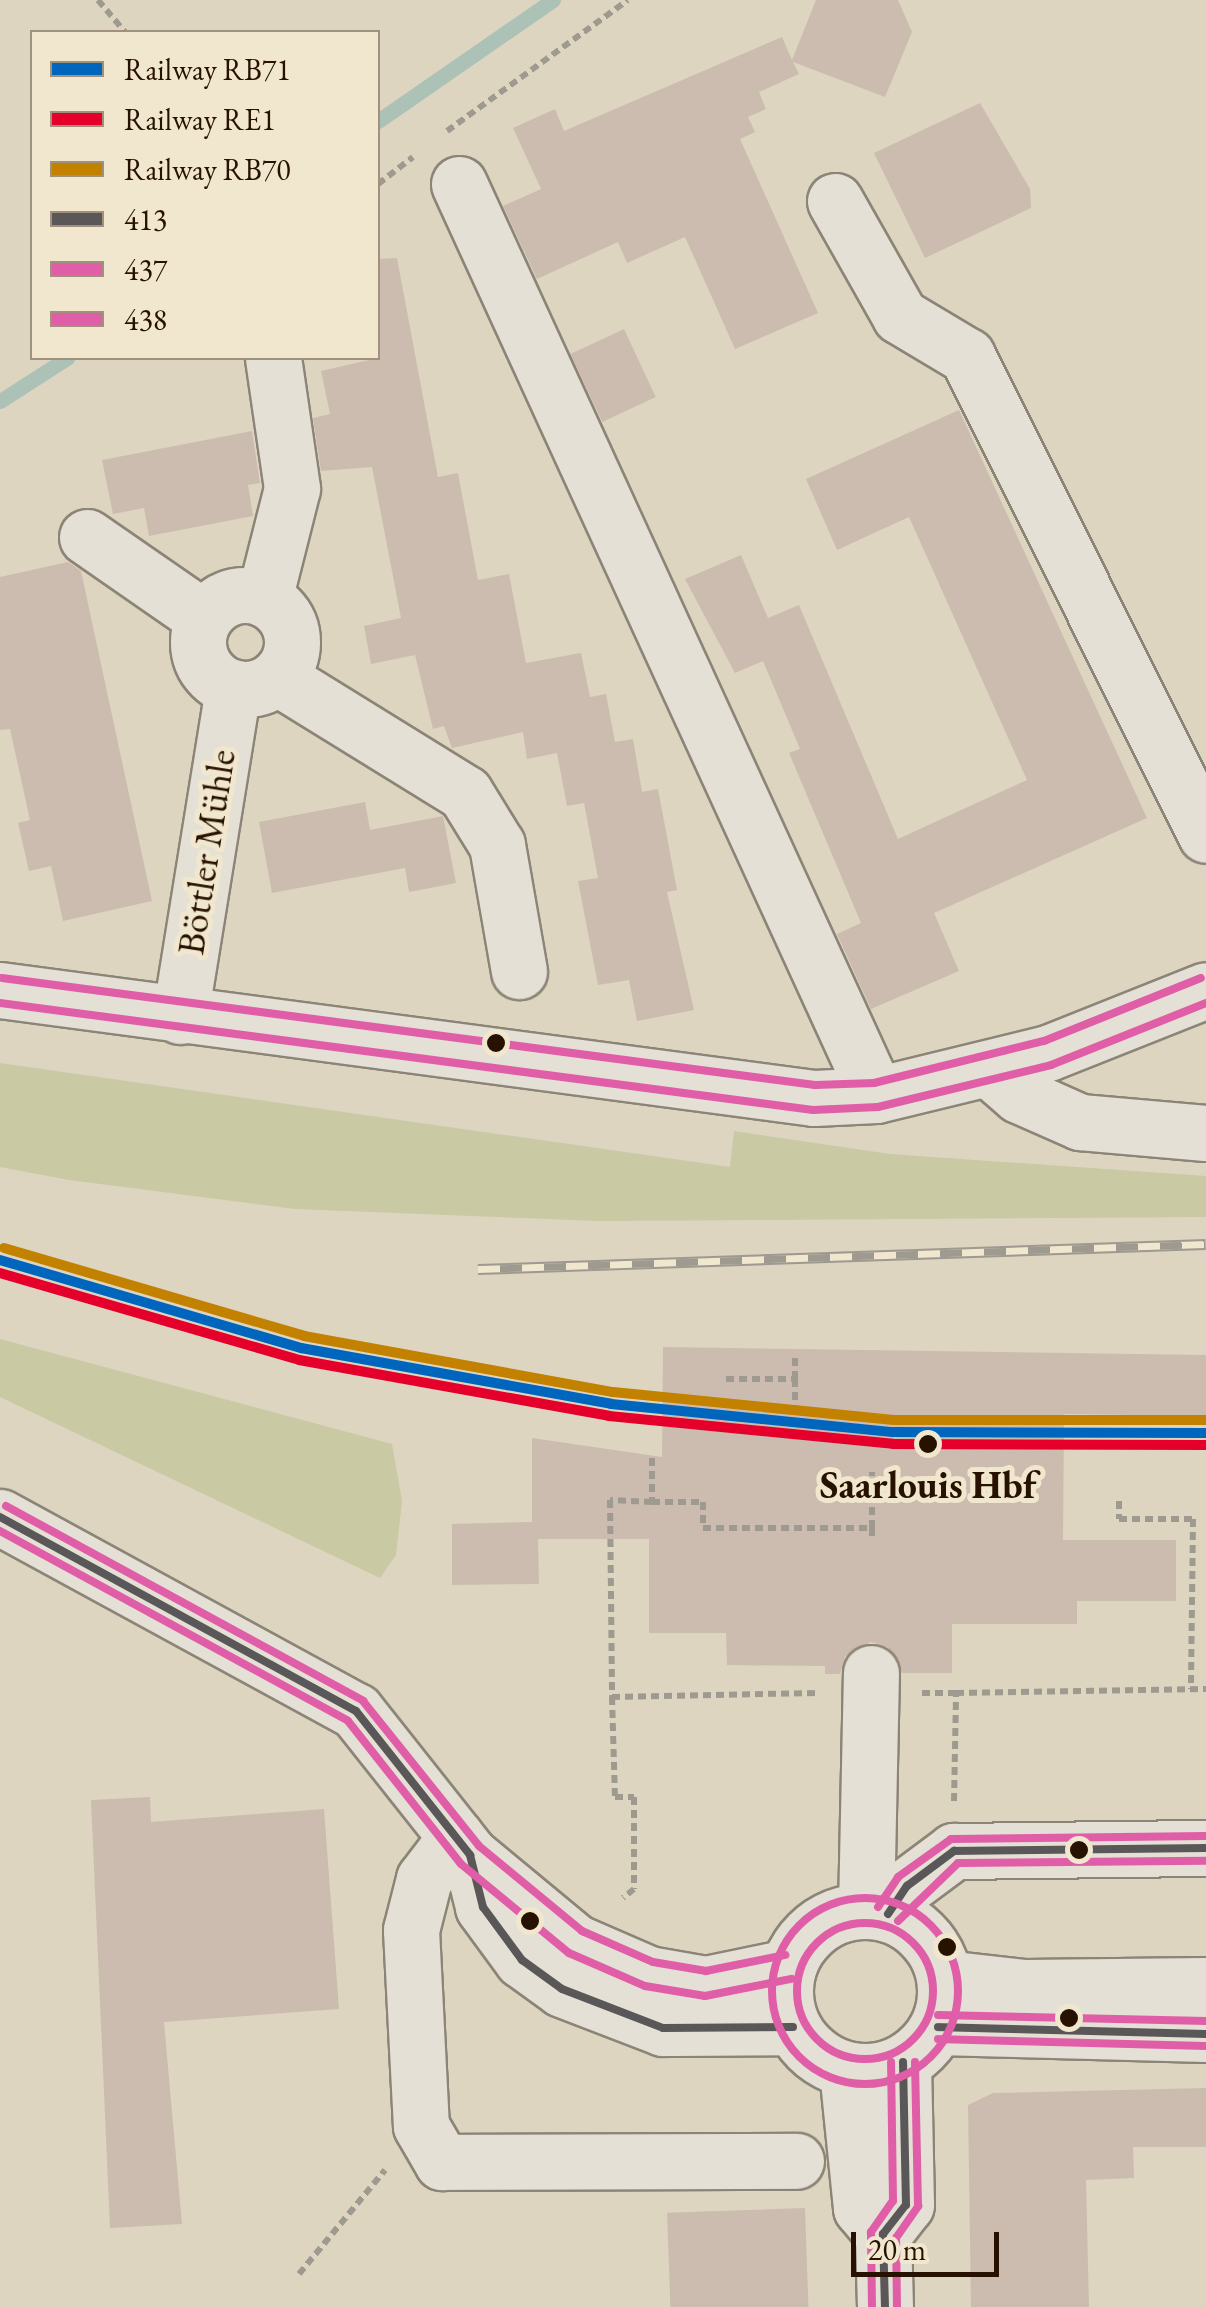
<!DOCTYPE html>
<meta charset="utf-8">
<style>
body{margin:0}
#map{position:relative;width:1206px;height:2307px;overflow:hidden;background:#ddd5c0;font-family:"EB Garamond",serif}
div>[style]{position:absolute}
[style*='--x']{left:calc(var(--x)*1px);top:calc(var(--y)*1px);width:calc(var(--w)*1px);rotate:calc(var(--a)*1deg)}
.green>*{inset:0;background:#c9c9a3}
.stream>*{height:15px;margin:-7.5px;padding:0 7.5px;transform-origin:7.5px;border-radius:7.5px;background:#adc2b6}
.building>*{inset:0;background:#ccbcaf;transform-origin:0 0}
.path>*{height:6px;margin-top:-3px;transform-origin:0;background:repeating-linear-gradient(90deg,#9f9a90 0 8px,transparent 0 13px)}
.roads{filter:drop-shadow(2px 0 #8c8577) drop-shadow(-2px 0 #8c8577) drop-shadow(0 2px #8c8577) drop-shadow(0 -2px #8c8577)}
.minor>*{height:55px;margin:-27.5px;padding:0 27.5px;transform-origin:27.5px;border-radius:27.5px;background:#e5e0d5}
.minor>.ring{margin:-27.5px;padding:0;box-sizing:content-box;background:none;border:55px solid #e5e0d5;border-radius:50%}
.rail>*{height:11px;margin-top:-5.5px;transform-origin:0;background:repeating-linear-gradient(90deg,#f1e7ce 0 22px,#9f9a90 0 44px);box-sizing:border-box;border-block:2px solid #9f9a90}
.bus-1>*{height:8px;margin:-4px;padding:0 4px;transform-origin:4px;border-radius:4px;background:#5a5758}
.bus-2>*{height:8px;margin:-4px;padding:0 4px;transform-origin:4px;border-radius:4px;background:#e05ea7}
.bus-2>.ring{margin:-4px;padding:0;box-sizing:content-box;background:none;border:8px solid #e05ea7;border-radius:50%}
.bus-3>*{height:8px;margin:-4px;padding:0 4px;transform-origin:4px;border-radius:4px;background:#e05ea7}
.bus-3>.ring{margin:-4px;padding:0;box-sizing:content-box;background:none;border:8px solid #e05ea7;border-radius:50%}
.rail-1>*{height:10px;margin:-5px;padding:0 5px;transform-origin:5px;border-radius:5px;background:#0065bd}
.rail-2>*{height:10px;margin:-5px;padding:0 5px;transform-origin:5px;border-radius:5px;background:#e4002b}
.rail-3>*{height:10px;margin:-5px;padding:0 5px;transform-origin:5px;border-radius:5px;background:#c38100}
.dots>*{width:28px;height:28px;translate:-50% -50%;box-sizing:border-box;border:5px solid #f1e7ce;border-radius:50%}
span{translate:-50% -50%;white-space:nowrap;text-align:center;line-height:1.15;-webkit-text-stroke:10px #f1e7ce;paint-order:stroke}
.street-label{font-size:38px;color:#271100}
.stop-label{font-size:38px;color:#271100;font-weight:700}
.legend{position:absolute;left:30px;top:30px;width:350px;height:330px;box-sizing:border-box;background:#f1e7ce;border:2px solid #a0917c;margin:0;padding:12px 18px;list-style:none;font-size:30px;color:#271100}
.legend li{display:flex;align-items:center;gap:20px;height:50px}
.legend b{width:50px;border:2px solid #a0917c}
.scale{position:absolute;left:851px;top:2232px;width:148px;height:45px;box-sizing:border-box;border:5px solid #271100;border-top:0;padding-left:12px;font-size:30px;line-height:35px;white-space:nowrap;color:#271100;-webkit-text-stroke:8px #f1e7ce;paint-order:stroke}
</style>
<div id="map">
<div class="green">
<div style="clip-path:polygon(0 1063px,730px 1167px,734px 1131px,890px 1154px,1206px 1176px,1206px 1217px,597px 1221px,295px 1209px,69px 1180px,0 1167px)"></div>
<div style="clip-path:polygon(0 1339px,392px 1444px,402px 1501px,396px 1555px,380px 1578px,0 1397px)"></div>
</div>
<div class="stream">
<div style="--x:378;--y:121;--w:213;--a:-34.7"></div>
<div style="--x:0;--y:401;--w:80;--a:-32.7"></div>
</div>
<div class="building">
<div style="clip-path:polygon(816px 0,898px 0,912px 32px,885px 97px,793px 62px,799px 74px,759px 92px,766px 109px,748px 117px,755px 132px,740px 139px,818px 313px,735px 349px,685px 237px,627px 263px,618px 242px,537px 279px,503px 206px,541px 189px,513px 128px,555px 109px,564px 131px,782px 37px,792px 60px)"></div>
<div style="clip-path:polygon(980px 103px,1030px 189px,1031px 208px,925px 258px,874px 153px)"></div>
<div style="clip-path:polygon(397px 258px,438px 477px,458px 473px,478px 580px,509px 574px,526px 663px,581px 653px,590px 697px,606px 694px,615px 742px,633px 739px,642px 792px,658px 789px,677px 890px,667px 892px,694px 1010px,637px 1021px,629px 980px,598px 985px,578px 881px,598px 878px,584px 803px,567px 806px,557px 753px,527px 759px,523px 732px,452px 748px,444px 726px,433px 729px,415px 655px,371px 664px,364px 626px,401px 618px,372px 467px,321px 471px,313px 418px,330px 414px,321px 371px,378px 358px,378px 259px)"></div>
<div style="left:624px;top:329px;width:75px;height:59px;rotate:65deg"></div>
<div style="clip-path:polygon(959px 410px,1147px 818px,934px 913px,959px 971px,871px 1009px,837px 934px,861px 923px,789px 753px,800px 749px,763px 661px,735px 673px,685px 579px,741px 555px,768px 618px,799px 605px,898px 839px,1027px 780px,909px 517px,837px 550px,806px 479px)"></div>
<div style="clip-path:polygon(252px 431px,260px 483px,248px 485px,253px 516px,149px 536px,144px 508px,113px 514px,102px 460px)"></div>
<div style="clip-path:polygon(68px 562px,81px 571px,152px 901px,63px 921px,51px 866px,29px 871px,18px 823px,30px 820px,10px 729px,0 730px,0 577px)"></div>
<div style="clip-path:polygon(365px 802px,370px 830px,443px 816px,456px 883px,409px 892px,405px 868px,272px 893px,259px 822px)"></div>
<div style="clip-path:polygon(663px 1347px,1206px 1355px,1206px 1416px,1064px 1414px,1063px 1540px,1176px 1540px,1176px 1601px,1077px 1601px,1077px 1624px,952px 1624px,952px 1673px,902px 1673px,888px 1647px,871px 1642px,845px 1656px,840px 1674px,825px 1674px,825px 1666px,727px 1665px,726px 1633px,649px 1633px,649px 1539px,538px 1539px,539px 1584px,452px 1585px,452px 1524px,532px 1522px,532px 1438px,662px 1457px)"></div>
<div style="clip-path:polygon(150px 1797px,151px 1822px,324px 1809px,339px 2009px,164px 2022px,182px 2224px,110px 2228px,91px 1800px)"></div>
<div style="clip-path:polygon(1206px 2088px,1206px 2147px,1133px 2147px,1134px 2178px,1086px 2180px,1089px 2307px,971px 2307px,968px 2105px,993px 2093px)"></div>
<div style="left:805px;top:2208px;width:99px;height:138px;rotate:88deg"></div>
</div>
<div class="path">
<div style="--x:98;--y:0;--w:42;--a:49.8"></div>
<div style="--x:447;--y:131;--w:223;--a:-35.9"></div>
<div style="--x:378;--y:184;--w:44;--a:-37.6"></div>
<div style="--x:726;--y:1379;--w:69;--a:0"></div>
<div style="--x:795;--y:1379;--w:26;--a:-90"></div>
<div style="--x:795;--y:1379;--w:32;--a:90"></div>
<div style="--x:652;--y:1458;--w:44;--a:90"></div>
<div style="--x:652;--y:1502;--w:51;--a:0"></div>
<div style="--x:703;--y:1502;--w:26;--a:90"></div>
<div style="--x:703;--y:1528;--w:169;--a:0"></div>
<div style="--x:872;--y:1528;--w:12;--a:90"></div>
<div style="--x:1119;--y:1501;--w:18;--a:90"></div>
<div style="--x:1119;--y:1519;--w:74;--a:0"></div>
<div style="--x:1193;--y:1519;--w:170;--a:90.7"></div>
<div style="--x:652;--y:1502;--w:42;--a:-177.3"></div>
<div style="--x:610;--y:1500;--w:197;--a:89.4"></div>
<div style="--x:612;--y:1697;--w:208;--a:-1.1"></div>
<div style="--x:872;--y:1528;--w:56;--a:-90"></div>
<div style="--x:922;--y:1693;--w:34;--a:0"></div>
<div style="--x:612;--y:1697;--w:100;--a:88.3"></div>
<div style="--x:615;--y:1797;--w:19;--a:0"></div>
<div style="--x:634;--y:1797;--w:92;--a:90"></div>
<div style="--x:634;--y:1889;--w:14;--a:141"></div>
<div style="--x:954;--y:1801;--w:108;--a:-88.9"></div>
<div style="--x:956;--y:1693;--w:250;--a:-0.9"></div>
<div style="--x:299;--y:2274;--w:135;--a:-50.4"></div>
</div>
<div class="roads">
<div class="minor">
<div style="--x:459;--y:184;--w:1002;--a:65.4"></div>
<div style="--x:835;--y:201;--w:132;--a:60.5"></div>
<div style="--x:900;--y:316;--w:78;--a:30.8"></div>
<div style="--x:967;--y:356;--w:535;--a:63.48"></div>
<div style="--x:87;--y:537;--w:142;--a:34.7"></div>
<div class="ring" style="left:198px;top:595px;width:39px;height:39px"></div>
<div style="--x:264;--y:599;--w:114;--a:-75.8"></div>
<div style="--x:292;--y:488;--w:131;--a:-98.3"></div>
<div style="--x:277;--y:677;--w:221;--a:31.7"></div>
<div style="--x:465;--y:793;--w:61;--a:58.4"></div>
<div style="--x:497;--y:845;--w:128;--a:80.1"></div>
<div style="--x:0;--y:990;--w:821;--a:7.56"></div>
<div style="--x:814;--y:1098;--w:62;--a:-2.8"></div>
<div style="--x:876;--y:1095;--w:177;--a:-13.7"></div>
<div style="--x:1048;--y:1053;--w:170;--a:-21.7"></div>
<div style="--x:180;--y:1016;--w:333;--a:-80.8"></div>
<div style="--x:989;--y:1069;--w:40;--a:41"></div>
<div style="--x:1019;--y:1095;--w:67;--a:23.9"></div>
<div style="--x:1080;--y:1122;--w:126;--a:5"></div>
<div style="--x:0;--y:1517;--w:405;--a:28.6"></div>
<div style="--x:356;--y:1711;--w:184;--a:51.6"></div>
<div style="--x:470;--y:1855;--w:136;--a:39.6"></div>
<div style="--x:575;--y:1942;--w:81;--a:23.4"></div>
<div style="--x:649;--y:1974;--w:58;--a:10"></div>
<div style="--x:706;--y:1984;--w:84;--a:-11.7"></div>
<div style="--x:456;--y:1837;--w:53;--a:127.3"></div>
<div style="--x:424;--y:1879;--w:53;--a:104.3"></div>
<div style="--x:411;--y:1930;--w:196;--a:87.1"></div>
<div style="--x:421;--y:2126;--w:42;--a:59.7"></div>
<div style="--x:442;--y:2162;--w:354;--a:-0.2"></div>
<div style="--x:476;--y:1878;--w:30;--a:76"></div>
<div style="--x:483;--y:1907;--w:66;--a:53.7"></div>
<div style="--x:522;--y:1960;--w:49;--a:35.9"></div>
<div style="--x:562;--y:1989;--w:108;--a:21.1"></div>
<div style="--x:663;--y:2028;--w:130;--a:-0.4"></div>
<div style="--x:866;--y:1910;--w:237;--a:-88.8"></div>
<div class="ring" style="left:785px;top:1911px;width:105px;height:105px"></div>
<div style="--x:888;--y:1914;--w:34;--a:-56"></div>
<div style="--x:907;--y:1886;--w:59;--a:-36.7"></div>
<div style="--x:954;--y:1851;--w:252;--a:-0.7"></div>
<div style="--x:945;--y:1978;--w:80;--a:6.5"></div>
<div style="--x:1024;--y:1987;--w:182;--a:-0.6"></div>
<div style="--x:938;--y:2027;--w:268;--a:1.5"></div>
<div style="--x:847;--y:2070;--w:139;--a:84.2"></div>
<div style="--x:861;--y:2208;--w:34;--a:50"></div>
<div style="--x:885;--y:2307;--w:73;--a:-91.6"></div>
<div style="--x:883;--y:2234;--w:37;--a:-52"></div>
<div style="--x:906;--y:2205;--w:143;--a:-91.2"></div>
</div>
</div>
<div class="rail">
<div style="--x:478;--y:1269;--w:728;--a:-1.97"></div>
</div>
<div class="bus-1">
<div style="--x:0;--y:1517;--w:405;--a:28.6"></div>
<div style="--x:356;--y:1711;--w:184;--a:51.6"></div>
<div style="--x:470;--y:1855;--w:54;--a:76"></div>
<div style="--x:483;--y:1907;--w:66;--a:53.7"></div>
<div style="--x:522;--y:1960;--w:49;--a:35.9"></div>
<div style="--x:562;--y:1989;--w:108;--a:21.1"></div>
<div style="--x:663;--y:2028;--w:130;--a:-0.4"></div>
<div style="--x:888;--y:1914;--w:34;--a:-56"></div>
<div style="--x:907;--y:1886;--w:59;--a:-36.7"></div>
<div style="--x:954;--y:1851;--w:252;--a:-0.7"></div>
<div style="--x:938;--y:2027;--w:268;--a:1.5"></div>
<div style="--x:885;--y:2307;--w:73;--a:-91.6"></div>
<div style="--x:883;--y:2234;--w:37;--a:-52"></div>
<div style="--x:906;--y:2205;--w:143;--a:-91.2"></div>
</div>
<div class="bus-2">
<div style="--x:0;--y:1003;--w:820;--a:7.5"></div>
<div style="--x:813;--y:1110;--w:65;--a:-2.6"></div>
<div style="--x:878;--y:1107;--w:178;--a:-13.6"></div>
<div style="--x:1051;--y:1065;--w:167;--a:-21.8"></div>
<div style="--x:0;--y:1531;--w:396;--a:28.6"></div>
<div style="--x:348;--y:1721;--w:182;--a:51.7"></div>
<div style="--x:461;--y:1864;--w:140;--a:39.5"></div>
<div style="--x:569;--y:1953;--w:83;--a:23.5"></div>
<div style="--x:645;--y:1986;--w:61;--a:9.5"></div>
<div style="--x:705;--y:1996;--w:88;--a:-11.2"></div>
<div class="ring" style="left:772px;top:1898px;width:178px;height:178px"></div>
<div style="--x:898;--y:1921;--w:83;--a:-44"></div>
<div style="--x:958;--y:1863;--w:248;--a:-0.5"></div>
<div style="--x:938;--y:2039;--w:268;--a:1.5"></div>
<div style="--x:897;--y:2307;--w:69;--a:-90.8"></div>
<div style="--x:896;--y:2238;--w:39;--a:-55"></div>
<div style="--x:918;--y:2206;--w:144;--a:-91.2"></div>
</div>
<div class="bus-3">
<div style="--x:2;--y:978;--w:820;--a:7.5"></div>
<div style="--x:815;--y:1085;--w:59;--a:-1.9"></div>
<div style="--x:874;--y:1083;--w:175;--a:-13.9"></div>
<div style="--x:1044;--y:1041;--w:169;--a:-21.9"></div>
<div style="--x:6;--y:1506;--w:407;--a:28.6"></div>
<div style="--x:363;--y:1701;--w:186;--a:51.3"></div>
<div style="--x:479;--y:1846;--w:134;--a:39.5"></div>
<div style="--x:582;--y:1931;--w:77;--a:23.6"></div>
<div style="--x:653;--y:1962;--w:54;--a:9.6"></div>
<div style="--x:706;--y:1971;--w:81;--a:-11.4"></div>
<div style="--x:878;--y:1907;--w:36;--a:-56"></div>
<div style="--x:898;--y:1877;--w:65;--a:-35.6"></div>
<div style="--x:951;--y:1839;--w:255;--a:-0.7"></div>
<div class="ring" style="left:797px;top:1923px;width:128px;height:128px"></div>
<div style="--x:938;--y:2015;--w:268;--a:1.3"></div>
<div style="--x:872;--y:2307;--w:75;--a:-90.8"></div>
<div style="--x:871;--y:2232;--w:38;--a:-55"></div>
<div style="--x:893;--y:2201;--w:139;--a:-90.8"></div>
</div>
<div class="rail-1">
<div style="--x:0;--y:1260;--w:314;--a:16.3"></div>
<div style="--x:301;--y:1348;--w:315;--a:10.2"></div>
<div style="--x:611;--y:1404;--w:283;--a:5.7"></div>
<div style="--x:893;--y:1432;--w:313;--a:0.2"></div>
</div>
<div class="rail-2">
<div style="--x:0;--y:1273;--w:311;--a:16.2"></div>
<div style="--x:299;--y:1360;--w:315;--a:10.2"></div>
<div style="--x:609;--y:1416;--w:285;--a:5.6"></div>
<div style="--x:893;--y:1444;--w:313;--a:0.2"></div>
</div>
<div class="rail-3">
<div style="--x:4;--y:1248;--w:313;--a:16.3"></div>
<div style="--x:304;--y:1336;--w:314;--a:10.3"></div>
<div style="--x:613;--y:1392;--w:282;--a:5.7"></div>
<div style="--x:894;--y:1420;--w:312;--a:0"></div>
</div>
<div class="dots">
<div style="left:496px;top:1043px;background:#271100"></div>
<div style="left:928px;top:1444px;background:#271100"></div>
<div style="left:1079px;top:1850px;background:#271100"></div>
<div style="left:530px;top:1921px;background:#271100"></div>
<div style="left:947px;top:1947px;background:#271100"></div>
<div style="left:1069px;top:2018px;background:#271100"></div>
</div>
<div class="street-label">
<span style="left:206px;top:852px;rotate:-81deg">Böttler Mühle</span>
</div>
<div class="stop-label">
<span style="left:928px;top:1485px">Saarlouis Hbf</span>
</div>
<ul class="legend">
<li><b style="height:12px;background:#0065bd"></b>Railway RB71</li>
<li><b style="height:12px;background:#e4002b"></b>Railway RE1</li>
<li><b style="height:12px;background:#c38100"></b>Railway RB70</li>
<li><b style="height:12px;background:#5a5758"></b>413</li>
<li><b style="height:12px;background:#e05ea7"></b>437</li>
<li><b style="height:12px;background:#e05ea7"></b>438</li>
</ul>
<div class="scale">20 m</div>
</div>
